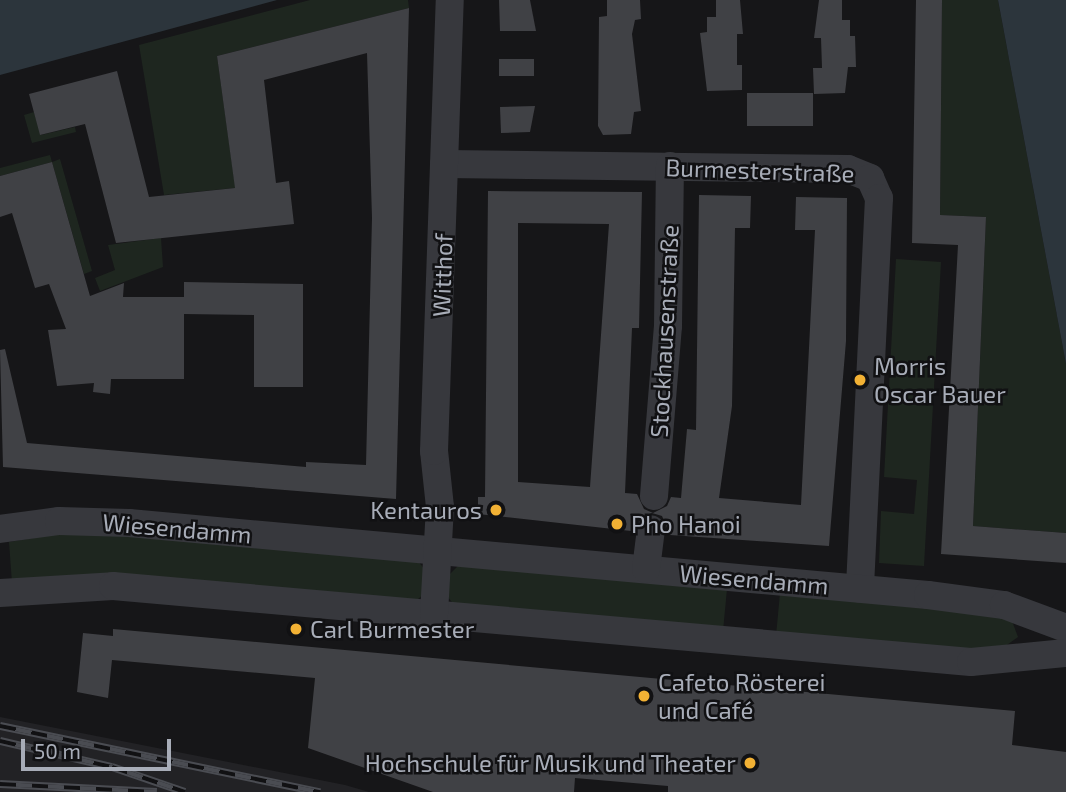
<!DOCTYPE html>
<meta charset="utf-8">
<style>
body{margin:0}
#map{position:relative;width:1066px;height:792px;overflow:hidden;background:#161618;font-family:"Exo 2",sans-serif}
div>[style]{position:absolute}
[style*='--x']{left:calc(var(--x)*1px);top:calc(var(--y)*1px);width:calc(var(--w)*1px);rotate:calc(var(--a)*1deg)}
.built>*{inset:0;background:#222225}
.green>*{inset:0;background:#1e261f}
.water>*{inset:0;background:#2c353c}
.building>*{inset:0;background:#404145;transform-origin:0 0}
.minor>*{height:28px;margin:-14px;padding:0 14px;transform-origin:14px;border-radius:14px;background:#37383d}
.rail>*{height:8px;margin-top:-4px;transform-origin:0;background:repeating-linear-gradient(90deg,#111113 0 16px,#4a4c52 0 32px);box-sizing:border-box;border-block:2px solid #4a4c52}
.dots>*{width:19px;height:19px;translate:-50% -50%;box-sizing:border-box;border:4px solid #111113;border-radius:50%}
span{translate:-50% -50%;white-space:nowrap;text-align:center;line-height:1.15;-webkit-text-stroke:5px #111113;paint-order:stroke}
.street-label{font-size:24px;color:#a8adb8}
.poi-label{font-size:24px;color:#a8adb8}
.left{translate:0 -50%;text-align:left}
.right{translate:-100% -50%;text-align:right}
.scale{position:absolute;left:21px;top:739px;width:150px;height:32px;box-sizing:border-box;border:4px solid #a8adb8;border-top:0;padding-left:9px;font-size:21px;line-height:24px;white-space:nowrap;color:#a8adb8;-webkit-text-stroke:5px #111113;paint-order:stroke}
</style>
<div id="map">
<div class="built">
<div style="clip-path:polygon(0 717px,345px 785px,369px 792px,0 792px)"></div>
</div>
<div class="green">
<div style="clip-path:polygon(310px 0,408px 0,409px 8px,217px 56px,234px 178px,244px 187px,164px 195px,139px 45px)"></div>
<div style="clip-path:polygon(942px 0,998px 0,1066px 364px,1066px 533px,973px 526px,986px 217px,940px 215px)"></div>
<div style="clip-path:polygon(34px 112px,41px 135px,75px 127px,76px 132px,32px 143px,24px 115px)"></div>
<div style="clip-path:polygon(50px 155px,52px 162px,60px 159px,92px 271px,84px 274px,52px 162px,0 176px,0 168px)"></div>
<div style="clip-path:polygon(161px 238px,163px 267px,100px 291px,95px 278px,115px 270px,108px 245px)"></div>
<div style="clip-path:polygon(896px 259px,941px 262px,924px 566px,879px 563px,881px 511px,914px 514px,917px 480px,884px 477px)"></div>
<div style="clip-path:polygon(76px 531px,418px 561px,425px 570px,424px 594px,417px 600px,12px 583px,9px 542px)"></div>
<div style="clip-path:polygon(459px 565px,727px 589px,723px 631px,455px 606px,447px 596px,448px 576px)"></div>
<div style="clip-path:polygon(780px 593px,979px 610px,1012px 621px,1018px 637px,997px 652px,776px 636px)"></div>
</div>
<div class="water">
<div style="clip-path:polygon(0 0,277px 0,0 75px)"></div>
<div style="clip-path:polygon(998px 0,1066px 0,1066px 364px)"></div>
</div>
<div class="building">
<div style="clip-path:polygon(499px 0,530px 0,536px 31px,500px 31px)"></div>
<div style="clip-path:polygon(607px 0,640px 0,641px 19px,635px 20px,632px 34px,641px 111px,634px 112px,631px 134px,603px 135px,598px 126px,599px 17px,607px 16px)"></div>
<div style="clip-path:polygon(716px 0,740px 0,743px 34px,737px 34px,737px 65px,742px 65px,742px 90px,707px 91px,700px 33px,707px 32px,707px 17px,716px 17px)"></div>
<div style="clip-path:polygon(819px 0,842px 0,842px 20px,850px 20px,850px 36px,855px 36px,856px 67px,848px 67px,845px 93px,814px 94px,813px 68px,822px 68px,821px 38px,814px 38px)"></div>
<div style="clip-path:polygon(916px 0,942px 0,940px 215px,986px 217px,973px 526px,1066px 533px,1066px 563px,941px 554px,958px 245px,912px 243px)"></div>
<div style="clip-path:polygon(409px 8px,396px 499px,3px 467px,0 350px,5px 349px,27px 443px,306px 467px,306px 462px,366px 465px,372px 218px,367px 53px,264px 80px,276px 183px,289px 181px,294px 224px,116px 243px,85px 124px,40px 135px,29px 94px,117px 71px,149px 197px,235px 188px,217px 56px)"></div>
<div style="left:534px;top:59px;width:17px;height:35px;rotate:90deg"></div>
<div style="left:813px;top:93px;width:33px;height:66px;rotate:90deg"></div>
<div style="clip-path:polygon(535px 106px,530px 132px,501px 133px,500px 107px)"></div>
<div style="clip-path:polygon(52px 162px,90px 296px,124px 283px,123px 297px,184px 297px,184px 282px,303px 284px,303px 387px,254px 387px,254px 315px,184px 314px,184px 379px,111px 379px,110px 394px,93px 392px,94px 383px,57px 386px,48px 330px,66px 329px,49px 284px,35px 288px,12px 213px,0 217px,0 176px)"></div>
<div style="clip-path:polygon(evenodd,488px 191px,642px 192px,639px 328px,632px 328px,625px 493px,637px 494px,644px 509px,653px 513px,667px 506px,671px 497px,681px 498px,687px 429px,696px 430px,699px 195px,751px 196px,750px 228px,735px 228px,732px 406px,719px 498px,801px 505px,815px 230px,795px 230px,796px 197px,847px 198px,846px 341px,829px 546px,670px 535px,662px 516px,652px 513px,638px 518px,631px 531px,478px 514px,478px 497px,485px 497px,488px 191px,518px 223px,609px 224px,590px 487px,518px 482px,518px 223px)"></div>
<div style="clip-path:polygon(113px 629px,1015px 711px,1012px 745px,1066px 752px,1066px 792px,668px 792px,668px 786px,575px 778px,574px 792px,433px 792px,308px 748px,315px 678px,112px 660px,108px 698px,77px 692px,83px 633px,113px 636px)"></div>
</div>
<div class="minor">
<div style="--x:444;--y:164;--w:404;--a:0.7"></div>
<div style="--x:848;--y:169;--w:24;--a:22"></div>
<div style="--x:870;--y:178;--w:22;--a:66"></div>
<div style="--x:879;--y:198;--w:391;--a:92.8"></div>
<div style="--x:654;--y:496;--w:171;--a:-85.3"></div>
<div style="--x:668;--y:326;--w:160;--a:-89.3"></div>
<div style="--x:0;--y:529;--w:60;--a:-7.7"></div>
<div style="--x:59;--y:521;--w:70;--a:1.6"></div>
<div style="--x:129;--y:523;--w:802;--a:5.15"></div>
<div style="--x:928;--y:595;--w:77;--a:7.5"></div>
<div style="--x:1004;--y:605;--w:66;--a:20.4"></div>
<div style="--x:646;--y:569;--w:40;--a:-82.9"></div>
<div style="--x:0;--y:593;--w:113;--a:-3.5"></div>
<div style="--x:113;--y:586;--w:861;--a:5.06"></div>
<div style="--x:971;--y:662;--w:95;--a:-5.4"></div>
<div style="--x:434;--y:614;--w:107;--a:-86.8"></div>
<div style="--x:440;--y:507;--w:56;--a:-96.1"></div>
<div style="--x:434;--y:451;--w:451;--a:-88"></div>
</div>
<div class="rail">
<div style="--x:0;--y:726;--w:327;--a:11.7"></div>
<div style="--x:0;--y:741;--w:115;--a:13.1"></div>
<div style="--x:112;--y:767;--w:77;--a:18.9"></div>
<div style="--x:0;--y:784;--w:157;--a:2.9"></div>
</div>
<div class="dots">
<div style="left:860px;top:380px;background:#f2b134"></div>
<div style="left:496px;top:510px;background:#f2b134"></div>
<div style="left:617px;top:524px;background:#f2b134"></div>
<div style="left:296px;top:629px;background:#f2b134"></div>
<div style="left:644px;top:696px;background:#f2b134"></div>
<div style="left:750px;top:763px;background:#f2b134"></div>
</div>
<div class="street-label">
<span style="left:760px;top:170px;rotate:2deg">Burmesterstraße</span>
<span style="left:442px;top:275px;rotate:-88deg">Witthof</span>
<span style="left:664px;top:331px;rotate:-87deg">Stockhausenstraße</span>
<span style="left:177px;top:528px;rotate:5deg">Wiesendamm</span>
<span style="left:754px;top:579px;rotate:5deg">Wiesendamm</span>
</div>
<div class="poi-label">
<span class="left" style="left:874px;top:380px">Morris<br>Oscar Bauer</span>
<span class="right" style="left:482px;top:510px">Kentauros</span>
<span class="left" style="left:631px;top:524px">Pho Hanoi</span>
<span class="left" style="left:310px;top:629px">Carl Burmester</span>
<span class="left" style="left:658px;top:696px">Cafeto Rösterei<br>und Café</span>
<span class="right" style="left:736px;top:763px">Hochschule für Musik und Theater</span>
</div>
<div class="scale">50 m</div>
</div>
